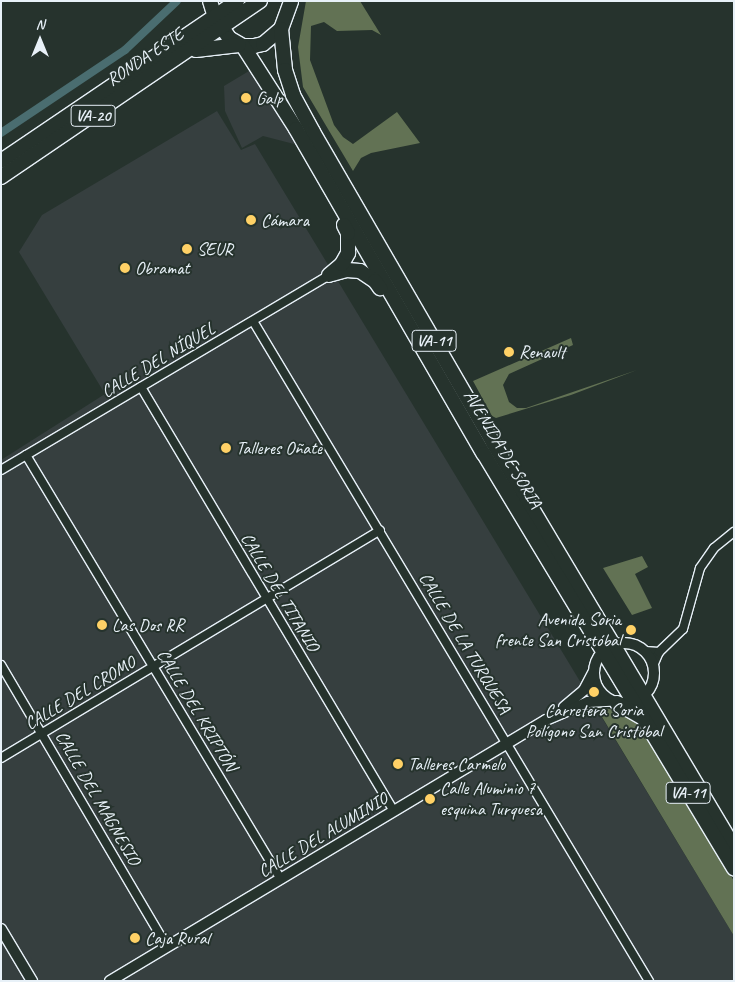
<!DOCTYPE html>
<meta charset="utf-8">
<style>
body{margin:0}
#map{position:relative;width:735px;height:982px;overflow:hidden;background:#26332d;font-family:Caveat,sans-serif}
div>[style]{position:absolute}
[style*='--x']{left:calc(var(--x)*1px);top:calc(var(--y)*1px);width:calc(var(--w)*1px);rotate:calc(var(--a)*1deg)}
.built>*{inset:0;background:#363f3f}
.green>*{inset:0;background:#627254}
.canal>*{height:8px;margin:-4px;padding:0 4px;transform-origin:4px;border-radius:4px;background:#4a6d70}
.roads{filter:drop-shadow(1px 0 #e8f1f8) drop-shadow(-1px 0 #e8f1f8) drop-shadow(0 1px #e8f1f8) drop-shadow(0 -1px #e8f1f8)}
.minor>*{height:8px;margin:-4px;padding:0 4px;transform-origin:4px;border-radius:4px;background:#26332d}
.tertiary>*{height:10px;margin:-5px;padding:0 5px;transform-origin:5px;border-radius:5px;background:#26332d}
.tertiary>.ring{margin:-5px;padding:0;box-sizing:content-box;background:none;border:10px solid #26332d;border-radius:50%}
.trunk>*{height:14px;margin:-7px;padding:0 7px;transform-origin:7px;border-radius:7px;background:#26332d}
.dots>*{width:14px;height:14px;translate:-50% -50%;box-sizing:border-box;border:2px solid #26332d;border-radius:50%}
span{translate:-50% -50%;white-space:nowrap;text-align:center;line-height:1.15;-webkit-text-stroke:4px #26332d;paint-order:stroke}
.shield-label span{padding:1px 4px;background:#26332d;border:1px solid;border-radius:4px;-webkit-text-stroke-width:0}
.shield-label{font-size:16px;color:#e8f1f8;font-weight:700}
.street-label{font-size:18px;color:#e8f1f8}
.poi-label{font-size:18px;color:#e8f1f8}
.left{translate:0 -50%;text-align:left}
.right{translate:-100% -50%;text-align:right}
.frame{position:absolute;inset:0;border:2px solid #e8f1f8;pointer-events:none}
.north{position:absolute;left:15px;top:15px;width:50px;height:50px;-webkit-text-stroke:4px #26332d;paint-order:stroke;rotate:0deg;font-size:14px;font-weight:700;line-height:20px;text-align:center;color:#e8f1f8}
.north::after{content:'';display:block;margin:auto;width:18px;height:22px;background:#e8f1f8;clip-path:polygon(50% 0,100% 100%,50% 72%,0 100%)}
</style>
<div id="map">
<div class="built">
<div style="clip-path:polygon(249px 71px,294px 135px,294px 144px,263px 136px,242px 148px,225px 111px,224px 86px)"></div>
<div style="clip-path:polygon(217px 111px,241px 150px,255px 144px,734px 936px,734px 981px,1px 981px,1px 460px,105px 394px,19px 252px,42px 215px)"></div>
</div>
<div class="green">
<div style="clip-path:polygon(306px 1px,360px 1px,381px 35px,372px 30px,337px 31px,324px 22px,311px 26px,310px 60px,334px 125px,343px 137px,353px 144px,397px 112px,420px 143px,371px 153px,361px 158px,353px 171px,303px 87px,298px 47px)"></div>
<div style="clip-path:polygon(571px 338px,573px 345px,509px 374px,503px 385px,509px 402px,517px 408px,526px 408px,637px 370px,571px 395px,496px 418px,492px 416px,473px 381px)"></div>
<div style="clip-path:polygon(642px 556px,648px 567px,635px 574px,652px 608px,632px 615px,603px 568px)"></div>
<div style="clip-path:polygon(598px 707px,620px 711px,642px 728px,734px 881px,734px 936px,599px 712px,582px 715px,585px 710px)"></div>
</div>
<div class="canal">
<div style="--x:1;--y:133;--w:149;--a:-33.8"></div>
<div style="--x:125;--y:50;--w:71;--a:-43.3"></div>
</div>
<div class="roads">
<div class="minor">
<div style="--x:253;--y:321;--w:770;--a:59.04"></div>
<div style="--x:141;--y:387;--w:494;--a:59.2"></div>
<div style="--x:26;--y:455;--w:495;--a:59"></div>
<div style="--x:1;--y:470;--w:382;--a:-30.7"></div>
<div style="--x:645;--y:651;--w:14;--a:4"></div>
<div style="--x:1;--y:665;--w:327;--a:59.5"></div>
<div style="--x:653;--y:666;--w:15;--a:-67"></div>
<div style="--x:659;--y:652;--w:33;--a:-44"></div>
<div style="--x:683;--y:629;--w:63;--a:-74.4"></div>
<div style="--x:700;--y:568;--w:24;--a:-55"></div>
<div style="--x:714;--y:548;--w:26;--a:-39"></div>
<div style="--x:1;--y:758;--w:442;--a:-31"></div>
</div>
<div class="tertiary">
<div class="ring" style="left:594px;top:643px;width:50px;height:50px"></div>
<div style="--x:564;--y:707;--w:26;--a:-40"></div>
<div style="--x:584;--y:690;--w:21;--a:-62"></div>
<div style="--x:1;--y:929;--w:61;--a:59.2"></div>
<div style="--x:110;--y:981;--w:508;--a:-30.91"></div>
<div style="--x:546;--y:720;--w:46;--a:-23.2"></div>
<div style="--x:588;--y:702;--w:22;--a:-3"></div>
</div>
<div class="trunk">
<div style="--x:210;--y:1;--w:17;--a:73"></div>
<div style="--x:215;--y:17;--w:25;--a:56"></div>
<div style="--x:229;--y:38;--w:16;--a:30"></div>
<div style="--x:243;--y:46;--w:11;--a:0"></div>
<div style="--x:254;--y:46;--w:9;--a:-13"></div>
<div style="--x:263;--y:44;--w:23;--a:-40"></div>
<div style="--x:281;--y:29;--w:30;--a:-70"></div>
<div style="--x:281;--y:29;--w:41;--a:84.4"></div>
<div style="--x:285;--y:70;--w:26;--a:72"></div>
<div style="--x:293;--y:95;--w:42;--a:61.6"></div>
<div style="--x:313;--y:132;--w:359;--a:59.9"></div>
<div style="--x:493;--y:443;--w:470;--a:59.2"></div>
<div style="--x:243;--y:46;--w:98;--a:57.4"></div>
<div style="--x:296;--y:129;--w:375;--a:60"></div>
<div style="--x:484;--y:454;--w:484;--a:58.9"></div>
<div style="--x:196;--y:50;--w:43;--a:-6.6"></div>
<div style="--x:1;--y:161;--w:285;--a:-34.1"></div>
<div style="--x:1;--y:177;--w:313;--a:-34.2"></div>
<div style="--x:332;--y:274;--w:16;--a:-15"></div>
<div style="--x:347;--y:270;--w:13;--a:4"></div>
<div style="--x:360;--y:271;--w:18;--a:34"></div>
<div style="--x:375;--y:281;--w:9;--a:54"></div>
<div style="--x:329;--y:275;--w:17;--a:-40"></div>
<div style="--x:342;--y:264;--w:13;--a:-61"></div>
<div style="--x:348;--y:253;--w:20;--a:-90"></div>
<div style="--x:348;--y:233;--w:9;--a:-117"></div>
<div style="--x:617;--y:703;--w:30;--a:30"></div>
</div>
</div>
<div class="dots">
<div style="left:246px;top:98px;background:#ffd166"></div>
<div style="left:251px;top:220px;background:#ffd166"></div>
<div style="left:187px;top:249px;background:#ffd166"></div>
<div style="left:125px;top:268px;background:#ffd166"></div>
<div style="left:509px;top:352px;background:#ffd166"></div>
<div style="left:226px;top:448px;background:#ffd166"></div>
<div style="left:102px;top:625px;background:#ffd166"></div>
<div style="left:631px;top:630px;background:#ffd166"></div>
<div style="left:594px;top:692px;background:#ffd166"></div>
<div style="left:398px;top:764px;background:#ffd166"></div>
<div style="left:430px;top:799px;background:#ffd166"></div>
<div style="left:135px;top:938px;background:#ffd166"></div>
</div>
<div class="shield-label">
<span style="left:93px;top:116px">VA-20</span>
<span style="left:434px;top:341px">VA-11</span>
<span style="left:688px;top:793px">VA-11</span>
</div>
<div class="street-label">
<span style="left:145px;top:57px;rotate:-34deg">RONDA ESTE</span>
<span style="left:158px;top:360px;rotate:-31deg">CALLE DEL NÍQUEL</span>
<span style="left:503px;top:449px;rotate:59deg">AVENIDA DE SORIA</span>
<span style="left:280px;top:592px;rotate:59deg">CALLE DEL TITANIO</span>
<span style="left:465px;top:643px;rotate:59deg">CALLE DE LA TURQUESA</span>
<span style="left:80px;top:693px;rotate:-31deg">CALLE DEL CROMO</span>
<span style="left:197px;top:710px;rotate:59deg">CALLE DEL KRIPTÓN</span>
<span style="left:98px;top:798px;rotate:60deg">CALLE DEL MAGNESIO</span>
<span style="left:323px;top:835px;rotate:-31deg">CALLE DEL ALUMINIO</span>
</div>
<div class="poi-label">
<span class="left" style="left:256px;top:98px">Galp</span>
<span class="left" style="left:261px;top:220px">Cámara</span>
<span class="left" style="left:197px;top:249px">SEUR</span>
<span class="left" style="left:135px;top:268px">Obramat</span>
<span class="left" style="left:519px;top:352px">Renault</span>
<span class="left" style="left:236px;top:448px">Talleres Oñate</span>
<span class="right" style="left:621px;top:630px">Avenida Soria<br>frente San Cristóbal</span>
<span class="left" style="left:112px;top:625px">Las Dos RR</span>
<span style="left:594px;top:721px">Carretera Soria<br>Polígono San Cristóbal</span>
<span class="left" style="left:408px;top:764px">Talleres Carmelo</span>
<span class="left" style="left:440px;top:799px">Calle Aluminio 7<br>esquina Turquesa</span>
<span class="left" style="left:145px;top:938px">Caja Rural</span>
</div>
<div class="frame"></div>
<div class="north">N</div>
</div>
